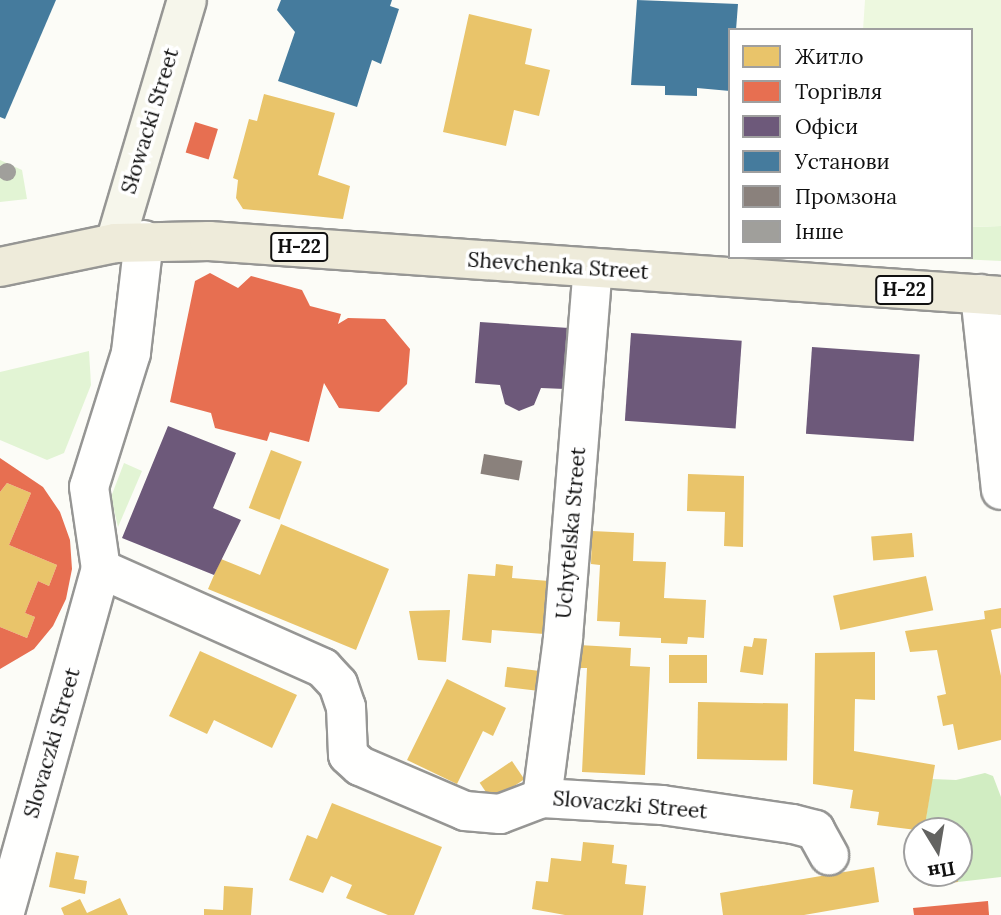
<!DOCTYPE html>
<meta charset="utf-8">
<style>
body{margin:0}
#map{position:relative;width:1001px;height:915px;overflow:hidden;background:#fcfcf7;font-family:Lora,serif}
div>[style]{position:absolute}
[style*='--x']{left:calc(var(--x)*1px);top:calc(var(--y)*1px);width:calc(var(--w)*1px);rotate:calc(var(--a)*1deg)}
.green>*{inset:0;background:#e2f4d4}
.forest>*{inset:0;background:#d1edc2}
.pitch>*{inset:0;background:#edf8df}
.homes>*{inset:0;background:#e9c46a;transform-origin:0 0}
.shops>*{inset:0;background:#e76f51;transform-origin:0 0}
.offices>*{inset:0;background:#6d597a;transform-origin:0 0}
.public>*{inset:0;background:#457b9d}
.industry>*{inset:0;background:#8a817c;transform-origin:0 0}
.building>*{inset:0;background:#a09f9b}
.round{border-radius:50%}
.roads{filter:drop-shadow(2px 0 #969694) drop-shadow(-2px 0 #969694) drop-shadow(0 2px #969694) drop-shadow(0 -2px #969694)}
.street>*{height:38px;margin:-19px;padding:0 19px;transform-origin:19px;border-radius:19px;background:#fffffe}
.secondary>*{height:38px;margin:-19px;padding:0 19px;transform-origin:19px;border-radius:19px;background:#f6f6eb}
.primary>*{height:38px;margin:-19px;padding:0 19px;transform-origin:19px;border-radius:19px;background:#eeebda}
span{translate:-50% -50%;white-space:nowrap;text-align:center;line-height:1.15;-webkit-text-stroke:7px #fff;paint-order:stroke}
.shield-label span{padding:2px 5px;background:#fff;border:2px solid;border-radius:5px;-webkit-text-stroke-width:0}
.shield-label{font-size:19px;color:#101010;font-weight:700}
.street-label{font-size:21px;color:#101010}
.legend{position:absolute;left:728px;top:28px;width:245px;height:231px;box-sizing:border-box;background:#fff;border:2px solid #9f9f9f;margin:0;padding:9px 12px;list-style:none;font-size:21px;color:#101010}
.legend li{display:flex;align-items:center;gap:14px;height:35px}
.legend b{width:35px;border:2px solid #9f9f9f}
.north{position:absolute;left:903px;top:817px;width:70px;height:70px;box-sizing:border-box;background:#fff;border:2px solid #9f9f9f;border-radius:50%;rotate:169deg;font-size:19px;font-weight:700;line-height:28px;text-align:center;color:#101010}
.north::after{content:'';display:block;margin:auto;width:24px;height:32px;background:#636361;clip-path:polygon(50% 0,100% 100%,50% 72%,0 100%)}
</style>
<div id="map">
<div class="green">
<div style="clip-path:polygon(0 160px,22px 170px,27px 199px,0 202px)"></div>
<div style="clip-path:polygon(1001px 226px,1001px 261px,918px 257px,971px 257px,971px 227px)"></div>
<div style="clip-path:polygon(89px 351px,91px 385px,64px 453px,47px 460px,0 440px,0 372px)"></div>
<div style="clip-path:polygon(124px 463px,142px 471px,118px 527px,111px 497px)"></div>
</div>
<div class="forest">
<div style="clip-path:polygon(985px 773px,993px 776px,1001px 797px,1001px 877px,958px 882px,959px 831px,924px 831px,932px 779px,956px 780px)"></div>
</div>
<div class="pitch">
<div style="clip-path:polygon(865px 0,1001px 0,1001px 226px,971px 227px,971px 30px,863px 30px)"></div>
</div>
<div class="homes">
<div style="clip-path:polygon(469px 14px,532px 29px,525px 64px,550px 70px,539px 116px,514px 110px,506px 146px,443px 132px)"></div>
<div style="clip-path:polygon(264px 94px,335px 113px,318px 175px,350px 186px,343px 219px,243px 209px,236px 198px,238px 180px,233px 178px,249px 119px,257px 121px)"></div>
<div style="left:271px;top:450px;width:33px;height:62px;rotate:21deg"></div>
<div style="clip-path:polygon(688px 474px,744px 476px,743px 547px,724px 546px,725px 512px,687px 511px)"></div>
<div style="clip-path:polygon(7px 483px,31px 493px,9px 545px,57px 565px,49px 586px,38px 581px,25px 613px,35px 617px,27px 638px,0 627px,0 492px)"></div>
<div style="clip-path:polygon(281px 524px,389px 569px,356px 650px,208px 589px,221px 559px,260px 575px)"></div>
<div style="clip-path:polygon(592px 531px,634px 533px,633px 561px,666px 562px,664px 598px,706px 600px,704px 638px,688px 637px,687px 644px,661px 643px,661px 638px,619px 636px,620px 622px,597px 621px,600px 565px,591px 564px)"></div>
<div style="left:912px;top:533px;width:24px;height:41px;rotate:85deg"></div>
<div style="clip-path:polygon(496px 564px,513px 566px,512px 578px,549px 581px,544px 634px,492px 630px,491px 643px,462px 640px,468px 574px,495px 576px)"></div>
<div style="left:926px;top:576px;width:35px;height:95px;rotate:78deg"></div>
<div style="clip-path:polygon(1001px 608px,1001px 628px,991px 630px,1001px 676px,1001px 740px,958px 750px,953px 724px,943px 726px,937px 696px,946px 694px,937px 650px,910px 652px,905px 631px,985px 619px,984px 611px)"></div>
<div style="clip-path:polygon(450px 610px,446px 662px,418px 660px,409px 611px)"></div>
<div style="clip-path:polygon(754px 638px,767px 639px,763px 675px,740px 672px,744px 646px,752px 647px)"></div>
<div style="clip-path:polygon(579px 645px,631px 648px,630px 666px,650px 667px,645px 775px,582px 772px,587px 668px,578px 668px)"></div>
<div style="clip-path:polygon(200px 651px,297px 695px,272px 748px,214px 720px,207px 734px,169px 716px)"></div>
<div style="clip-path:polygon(875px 652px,875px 700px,855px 699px,854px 751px,935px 765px,924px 831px,877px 825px,879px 812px,850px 808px,853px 790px,813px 784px,815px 653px)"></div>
<div style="left:669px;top:655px;width:38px;height:28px"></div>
<div style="left:507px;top:667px;width:35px;height:20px;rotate:7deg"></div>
<div style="clip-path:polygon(447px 679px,506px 708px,493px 736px,483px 731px,457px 784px,407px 760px)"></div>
<div style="left:698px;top:702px;width:90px;height:57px;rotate:1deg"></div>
<div style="left:512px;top:761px;width:22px;height:39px;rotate:56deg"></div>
<div style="clip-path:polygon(332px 803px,442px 847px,414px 915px,388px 915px,346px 898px,352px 885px,331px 876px,323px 893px,289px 880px,307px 835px,317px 839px)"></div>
<div style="clip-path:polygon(583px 842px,614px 845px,612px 863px,627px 865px,625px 884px,646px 886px,643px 915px,565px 915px,532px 909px,536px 881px,548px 882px,551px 858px,581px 861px)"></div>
<div style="clip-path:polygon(56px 852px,79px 856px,74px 879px,87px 881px,85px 894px,49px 887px)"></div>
<div style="clip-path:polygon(874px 867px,879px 902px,804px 915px,723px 915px,720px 893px)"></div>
<div style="clip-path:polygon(927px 873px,957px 873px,958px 882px,928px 886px)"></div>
<div style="clip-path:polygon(224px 886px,253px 888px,251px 915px,204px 915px,204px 909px,223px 910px)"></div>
<div style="clip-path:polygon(120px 898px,128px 915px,64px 915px,61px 908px,80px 899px,87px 913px)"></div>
</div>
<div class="shops">
<div style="left:195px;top:122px;width:24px;height:32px;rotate:17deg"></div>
<div style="clip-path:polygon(210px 273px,238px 288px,251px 276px,302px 290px,310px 306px,341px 314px,338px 324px,348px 318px,385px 319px,410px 349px,407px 384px,379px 412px,339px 408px,324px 383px,309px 442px,270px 432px,267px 441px,215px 428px,211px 413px,170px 402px,195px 281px)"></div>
<div style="clip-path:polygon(0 458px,43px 487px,60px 512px,70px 540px,72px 569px,66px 599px,53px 626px,34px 649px,0 669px,0 627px,27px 638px,35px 617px,25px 613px,38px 581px,49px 586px,57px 565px,9px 545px,31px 493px,7px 483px,0 492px)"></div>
<div style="clip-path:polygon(988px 901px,989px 915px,914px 915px,913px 908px)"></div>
</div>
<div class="offices">
<div style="clip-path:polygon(480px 322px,569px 328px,565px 389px,541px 388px,534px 405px,519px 411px,505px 404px,500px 385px,475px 383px)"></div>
<div style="left:631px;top:333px;width:111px;height:88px;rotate:4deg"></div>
<div style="left:812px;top:347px;width:108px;height:87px;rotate:4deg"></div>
<div style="clip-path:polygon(168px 426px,236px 453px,213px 508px,241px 520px,214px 575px,122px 538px)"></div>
</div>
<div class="public">
<div style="clip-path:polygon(0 0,56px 0,5px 119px,0 117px)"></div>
<div style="clip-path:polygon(281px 0,392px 0,390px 6px,399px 9px,381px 64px,372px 60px,357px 107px,278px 81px,295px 32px,277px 10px)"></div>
<div style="clip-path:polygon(637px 0,738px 4px,736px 30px,730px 30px,730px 91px,697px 88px,697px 96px,665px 95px,665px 86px,631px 85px)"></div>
</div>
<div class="industry">
<div style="left:484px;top:454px;width:39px;height:20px;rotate:10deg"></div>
</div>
<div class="building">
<div class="round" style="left:-2px;top:163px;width:18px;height:18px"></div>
</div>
<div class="roads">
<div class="street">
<div style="--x:144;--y:240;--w:114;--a:96.6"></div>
<div style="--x:131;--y:353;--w:140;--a:107.4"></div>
<div style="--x:89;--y:487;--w:83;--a:81.7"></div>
<div style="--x:101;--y:569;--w:243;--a:24"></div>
<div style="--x:323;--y:668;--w:22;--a:47"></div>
<div style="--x:338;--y:684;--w:24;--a:71"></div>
<div style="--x:346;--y:707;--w:48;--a:87.6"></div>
<div style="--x:348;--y:755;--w:16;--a:43"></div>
<div style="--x:360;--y:766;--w:114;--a:23.2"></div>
<div style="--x:465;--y:811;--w:35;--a:5"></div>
<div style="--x:500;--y:814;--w:45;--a:-20.9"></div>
<div style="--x:542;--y:798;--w:120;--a:3.3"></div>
<div style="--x:662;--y:805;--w:132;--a:8.3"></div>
<div style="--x:793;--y:824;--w:23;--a:15"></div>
<div style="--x:815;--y:830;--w:29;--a:61"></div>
<div style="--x:980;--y:294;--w:197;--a:83.9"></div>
<div style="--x:542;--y:798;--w:161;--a:-82.5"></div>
<div style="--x:563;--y:638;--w:371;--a:-85.4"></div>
<div style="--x:0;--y:910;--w:5;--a:22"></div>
<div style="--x:5;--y:912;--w:356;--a:-74.4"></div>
</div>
<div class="secondary">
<div style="--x:115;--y:243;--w:253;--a:-73.5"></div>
</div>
<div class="primary">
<div style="--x:0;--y:267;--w:117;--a:-11.8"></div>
<div style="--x:115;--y:243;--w:94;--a:-1.2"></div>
<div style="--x:209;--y:241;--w:794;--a:3.97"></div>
</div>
</div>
<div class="shield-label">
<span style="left:299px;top:247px">Н-22</span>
<span style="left:904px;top:290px">Н-22</span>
</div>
<div class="street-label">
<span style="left:150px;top:121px;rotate:-73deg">Słowacki Street</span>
<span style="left:558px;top:266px;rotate:4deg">Shevchenka Street</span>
<span style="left:571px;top:533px;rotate:-85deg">Uchytelska Street</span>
<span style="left:52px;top:743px;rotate:-74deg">Slovaczki Street</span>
<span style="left:630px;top:805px;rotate:5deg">Slovaczki Street</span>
</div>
<ul class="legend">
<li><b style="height:19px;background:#e9c46a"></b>Житло</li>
<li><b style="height:19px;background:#e76f51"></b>Торгівля</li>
<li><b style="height:19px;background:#6d597a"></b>Офіси</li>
<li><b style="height:19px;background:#457b9d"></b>Установи</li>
<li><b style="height:19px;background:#8a817c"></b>Промзона</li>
<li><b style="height:19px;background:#a09f9b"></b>Інше</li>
</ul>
<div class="north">Пн</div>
</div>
